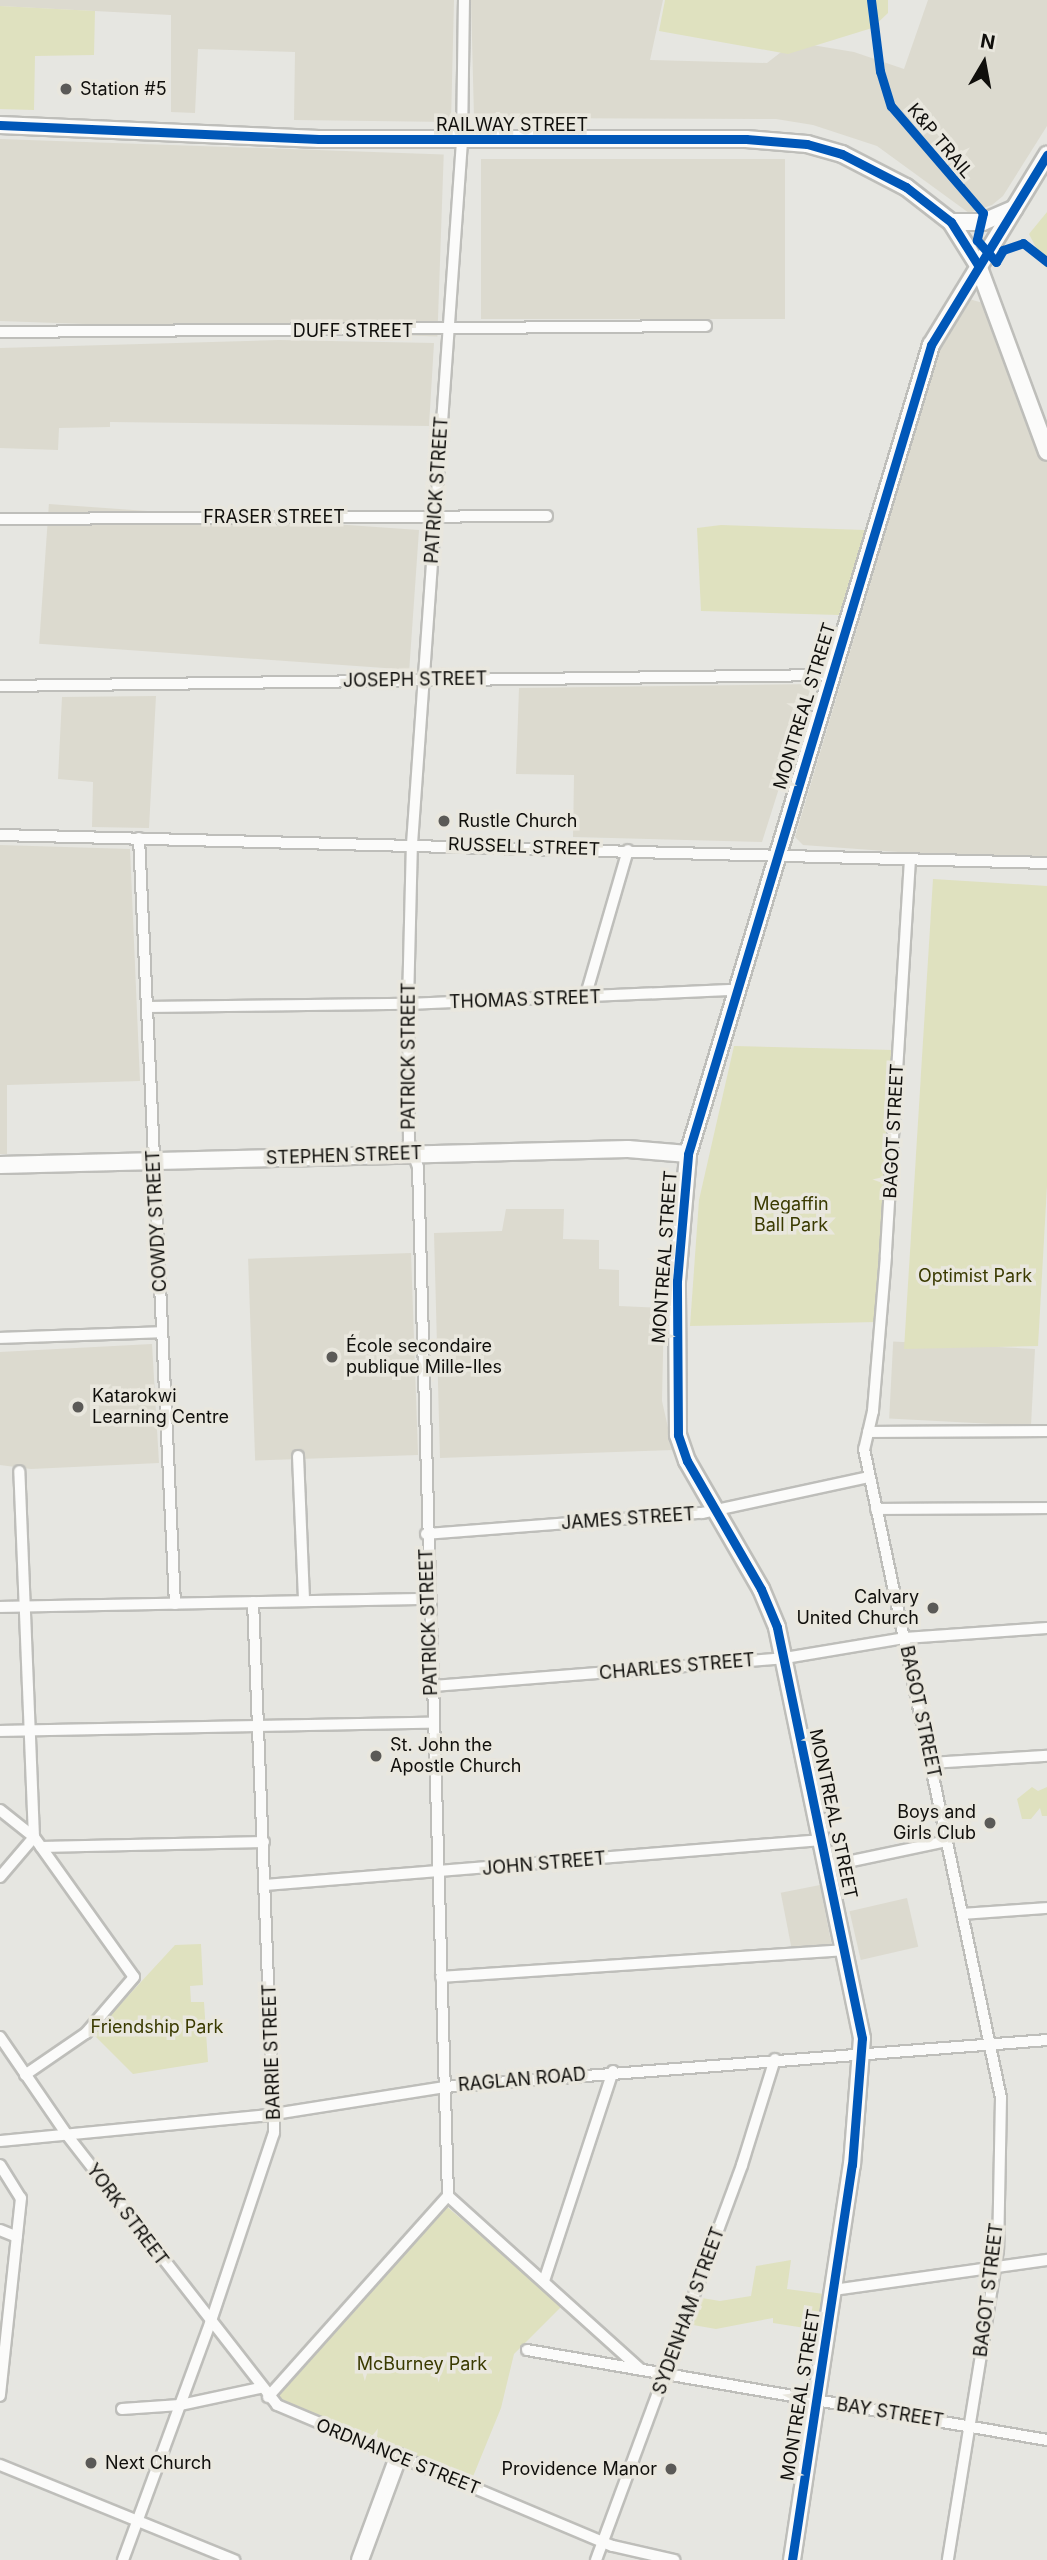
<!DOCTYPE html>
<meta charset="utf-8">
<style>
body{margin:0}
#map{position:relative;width:1047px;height:2560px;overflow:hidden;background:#e6e6e1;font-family:Inter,sans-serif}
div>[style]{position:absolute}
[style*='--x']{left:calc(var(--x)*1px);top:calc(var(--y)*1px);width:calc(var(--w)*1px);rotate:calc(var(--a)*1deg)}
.built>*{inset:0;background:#dcdacf;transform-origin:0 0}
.green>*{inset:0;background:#dfe1bf}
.roads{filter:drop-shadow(2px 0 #bebeba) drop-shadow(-2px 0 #bebeba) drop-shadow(0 2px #bebeba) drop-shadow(0 -2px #bebeba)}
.street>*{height:10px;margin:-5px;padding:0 5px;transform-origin:5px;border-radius:5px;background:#fbfbfa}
.secondary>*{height:16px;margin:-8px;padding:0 8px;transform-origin:8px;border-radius:8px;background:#fbfbfa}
.cycleway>*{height:9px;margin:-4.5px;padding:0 4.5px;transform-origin:4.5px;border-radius:4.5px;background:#0057b8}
.dots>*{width:19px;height:19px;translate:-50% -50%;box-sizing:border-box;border:4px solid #e9e7de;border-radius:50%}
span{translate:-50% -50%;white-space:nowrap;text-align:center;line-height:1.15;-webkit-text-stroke:7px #e9e7de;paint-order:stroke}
.poi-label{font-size:18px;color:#100f0c}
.left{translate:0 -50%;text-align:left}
.right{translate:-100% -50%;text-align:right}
.street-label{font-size:18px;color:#100f0c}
.park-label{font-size:18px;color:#3a3a00}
.north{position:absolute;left:949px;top:28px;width:70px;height:70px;-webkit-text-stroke:5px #e9e7de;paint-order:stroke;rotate:10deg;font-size:19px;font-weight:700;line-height:28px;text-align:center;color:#100f0c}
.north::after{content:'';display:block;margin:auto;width:24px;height:32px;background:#100f0c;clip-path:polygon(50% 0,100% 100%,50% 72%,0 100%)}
</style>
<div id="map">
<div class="built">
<div style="clip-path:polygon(0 0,454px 0,451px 122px,294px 120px,295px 52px,198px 49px,195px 113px,171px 112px,171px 15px,0 6px)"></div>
<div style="clip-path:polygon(471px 0,663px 0,650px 60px,767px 63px,794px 42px,854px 52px,904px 69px,928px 0,1047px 0,1047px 126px,1003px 196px,992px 205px,969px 213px,877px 146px,813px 125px,776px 119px,474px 118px)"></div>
<div style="left:0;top:139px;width:444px;height:182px;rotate:2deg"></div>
<div style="left:481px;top:159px;width:304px;height:160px"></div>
<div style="clip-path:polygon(969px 299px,983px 303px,1047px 461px,1047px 863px,803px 845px,795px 837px,940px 349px)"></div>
<div style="clip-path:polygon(279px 340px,434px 343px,429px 426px,110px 422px,110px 427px,59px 428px,58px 450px,0 448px,0 348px)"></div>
<div style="left:419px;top:530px;width:140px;height:371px;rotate:94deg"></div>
<div style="clip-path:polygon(812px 684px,762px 842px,573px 837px,574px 775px,516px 774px,519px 688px)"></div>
<div style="clip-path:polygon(156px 696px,149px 828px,92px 827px,93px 782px,58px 779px,62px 697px)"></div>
<div style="clip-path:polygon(0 845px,130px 849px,140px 1081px,7px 1085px,7px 1154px,0 1154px)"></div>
<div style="clip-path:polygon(506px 1209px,564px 1209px,563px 1239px,599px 1240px,599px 1269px,619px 1270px,619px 1306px,664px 1308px,662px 1401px,673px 1450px,440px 1458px,434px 1233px,502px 1231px)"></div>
<div style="left:411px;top:1253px;width:202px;height:163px;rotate:88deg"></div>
<div style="clip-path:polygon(152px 1344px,159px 1463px,31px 1469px,0 1465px,0 1352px)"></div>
<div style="left:1035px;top:1349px;width:77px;height:142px;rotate:93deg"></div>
<div style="left:820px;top:1885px;width:60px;height:40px;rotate:79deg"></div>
<div style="left:907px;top:1898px;width:50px;height:59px;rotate:77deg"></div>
</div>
<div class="green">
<div style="clip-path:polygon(665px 0,888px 0,888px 13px,872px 28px,788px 54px,659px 31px)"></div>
<div style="clip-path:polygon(0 6px,95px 11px,94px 55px,35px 56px,34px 110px,0 109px)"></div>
<div style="clip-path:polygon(1047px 212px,1047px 269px,1029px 234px)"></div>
<div style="clip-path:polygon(721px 525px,865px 530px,839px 615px,701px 611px,697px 528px)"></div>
<div style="clip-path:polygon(933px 879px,1047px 886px,1047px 1186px,1038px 1346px,904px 1349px)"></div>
<div style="clip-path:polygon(734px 1046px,894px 1050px,877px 1322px,690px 1326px,699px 1200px)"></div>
<div style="clip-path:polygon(1032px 1787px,1038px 1791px,1047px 1787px,1047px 1816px,1042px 1816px,1040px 1808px,1031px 1819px,1022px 1819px,1017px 1799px)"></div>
<div style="clip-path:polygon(201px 1944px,203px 1985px,190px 1986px,191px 2002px,204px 2002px,208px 2062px,133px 2074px,93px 2034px,175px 1945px)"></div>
<div style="clip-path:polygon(446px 2206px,563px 2305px,514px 2354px,501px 2408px,472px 2479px,282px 2401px,278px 2395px)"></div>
<div style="clip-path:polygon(791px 2260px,787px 2289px,824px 2294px,818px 2330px,773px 2323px,773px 2318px,716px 2329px,693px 2325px,702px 2298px,720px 2301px,751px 2296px,756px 2266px)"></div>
</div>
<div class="roads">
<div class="street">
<div style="--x:0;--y:332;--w:706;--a:-0.49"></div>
<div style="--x:0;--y:519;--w:547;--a:-0.31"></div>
<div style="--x:0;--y:686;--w:830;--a:-0.76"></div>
<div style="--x:0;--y:835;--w:1047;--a:1.53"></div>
<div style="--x:139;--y:838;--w:767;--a:87.31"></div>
<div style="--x:910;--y:859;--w:398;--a:93.5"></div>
<div style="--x:886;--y:1256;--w:156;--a:94.8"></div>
<div style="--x:873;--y:1411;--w:39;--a:103"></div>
<div style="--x:864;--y:1449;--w:663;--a:78.08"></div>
<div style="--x:1001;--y:2098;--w:152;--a:91.1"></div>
<div style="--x:998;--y:2250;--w:314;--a:99.2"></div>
<div style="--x:585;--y:998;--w:154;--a:-73.8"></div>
<div style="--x:147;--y:1007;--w:261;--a:-0.7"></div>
<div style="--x:408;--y:1004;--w:327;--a:-2.5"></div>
<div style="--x:0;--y:1338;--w:162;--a:-2.1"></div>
<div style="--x:868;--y:1432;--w:179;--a:-0.3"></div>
<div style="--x:298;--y:1456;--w:145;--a:87.6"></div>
<div style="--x:876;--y:1509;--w:171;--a:-0.3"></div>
<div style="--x:426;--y:1534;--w:277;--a:-4.4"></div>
<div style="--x:702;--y:1513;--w:171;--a:-12.2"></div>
<div style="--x:0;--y:1607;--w:427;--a:-1.1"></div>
<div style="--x:432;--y:1686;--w:354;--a:-4.5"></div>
<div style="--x:785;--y:1658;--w:122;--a:-9.5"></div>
<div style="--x:905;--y:1638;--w:142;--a:-4"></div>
<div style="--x:0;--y:1731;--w:433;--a:-1.1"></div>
<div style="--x:931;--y:1763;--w:116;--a:-3.5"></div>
<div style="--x:0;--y:1810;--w:43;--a:38.5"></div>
<div style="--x:34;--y:1837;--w:172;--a:54.5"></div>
<div style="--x:134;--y:1977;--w:74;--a:130.6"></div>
<div style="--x:86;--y:2033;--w:74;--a:145.5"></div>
<div style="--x:41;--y:1847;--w:223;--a:-1.3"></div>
<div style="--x:828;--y:1866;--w:122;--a:-11.9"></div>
<div style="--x:0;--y:1877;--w:52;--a:-49.6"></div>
<div style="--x:34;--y:1837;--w:366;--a:-92.3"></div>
<div style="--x:265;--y:1885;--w:559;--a:-4.62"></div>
<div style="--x:963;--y:1914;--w:84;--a:-4.1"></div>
<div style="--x:441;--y:1977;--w:405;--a:-3.8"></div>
<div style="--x:0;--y:2037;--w:119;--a:55.6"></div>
<div style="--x:67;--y:2135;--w:342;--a:52.1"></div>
<div style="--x:277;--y:2405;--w:364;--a:22.8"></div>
<div style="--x:613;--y:2546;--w:63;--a:12.9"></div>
<div style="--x:0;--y:2141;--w:263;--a:-5.5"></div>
<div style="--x:262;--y:2116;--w:185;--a:-9"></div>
<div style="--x:445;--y:2087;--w:604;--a:-4.46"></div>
<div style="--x:0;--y:2165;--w:39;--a:58"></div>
<div style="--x:21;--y:2198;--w:199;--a:96.1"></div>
<div style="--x:448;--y:2196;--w:1029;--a:-91.67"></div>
<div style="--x:418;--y:1167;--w:27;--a:-110"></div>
<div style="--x:409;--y:1142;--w:138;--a:-90.4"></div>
<div style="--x:408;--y:1004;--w:160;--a:-88.6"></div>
<div style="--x:412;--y:844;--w:705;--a:-85.93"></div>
<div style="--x:462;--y:141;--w:141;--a:-89.2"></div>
<div style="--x:448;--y:2196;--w:260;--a:42"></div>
<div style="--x:0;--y:2230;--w:18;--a:22"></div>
<div style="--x:544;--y:2281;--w:221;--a:-71.8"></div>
<div style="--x:833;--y:2290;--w:216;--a:-8"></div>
<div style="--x:527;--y:2350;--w:528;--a:9.82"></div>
<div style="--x:268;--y:2397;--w:270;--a:-48.2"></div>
<div style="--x:122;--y:2409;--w:58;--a:-3.9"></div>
<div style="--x:180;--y:2405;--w:82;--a:-12"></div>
<div style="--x:0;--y:2465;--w:253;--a:22.1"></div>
<div style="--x:123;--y:2560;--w:252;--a:-69.8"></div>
<div style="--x:210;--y:2324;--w:201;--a:-71.5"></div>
<div style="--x:274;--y:2133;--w:531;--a:-92.26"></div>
<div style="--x:596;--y:2560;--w:421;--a:-69.7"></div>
<div style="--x:742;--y:2165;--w:111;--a:-72.7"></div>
</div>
<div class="secondary">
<div style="--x:0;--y:125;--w:319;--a:2.5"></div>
<div style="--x:319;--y:139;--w:427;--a:0"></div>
<div style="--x:746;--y:139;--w:61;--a:4.7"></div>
<div style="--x:807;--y:144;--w:36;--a:16"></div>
<div style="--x:842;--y:154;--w:72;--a:27.3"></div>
<div style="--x:906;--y:187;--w:57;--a:37.9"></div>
<div style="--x:951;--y:222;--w:51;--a:57.9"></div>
<div style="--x:978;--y:265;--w:199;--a:69.7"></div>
<div style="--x:951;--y:222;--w:32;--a:0"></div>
<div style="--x:983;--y:222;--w:34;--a:-23"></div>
<div style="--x:0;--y:1165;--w:628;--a:-1.46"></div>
<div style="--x:628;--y:1149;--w:60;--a:4.8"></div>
<div style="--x:360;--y:2560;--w:110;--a:-69.7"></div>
<div style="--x:792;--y:2560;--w:400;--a:-81.4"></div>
<div style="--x:852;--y:2165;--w:127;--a:-85.5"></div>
<div style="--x:862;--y:2038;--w:420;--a:-101.7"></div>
<div style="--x:777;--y:1627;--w:41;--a:-112.8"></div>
<div style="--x:761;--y:1589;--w:148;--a:-120"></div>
<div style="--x:687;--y:1461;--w:28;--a:-109"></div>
<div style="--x:678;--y:1435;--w:154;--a:-90.4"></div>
<div style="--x:677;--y:1281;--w:127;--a:-85"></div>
<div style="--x:688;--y:1154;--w:845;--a:-73.28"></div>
<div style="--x:931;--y:345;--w:223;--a:-58.6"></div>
</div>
</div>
<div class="cycleway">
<div style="--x:871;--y:0;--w:72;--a:82.8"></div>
<div style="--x:880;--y:71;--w:37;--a:73"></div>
<div style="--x:891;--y:106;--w:141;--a:49.3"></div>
<div style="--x:983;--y:213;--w:28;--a:103"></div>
<div style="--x:977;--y:240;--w:29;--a:49"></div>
<div style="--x:996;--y:262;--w:14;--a:-60"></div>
<div style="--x:1003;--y:250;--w:21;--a:-19"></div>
<div style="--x:1023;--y:243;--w:31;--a:38"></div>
<div style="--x:0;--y:125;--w:319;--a:2.5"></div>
<div style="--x:319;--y:139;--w:427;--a:0"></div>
<div style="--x:746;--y:139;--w:61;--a:4.7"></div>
<div style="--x:807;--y:144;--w:36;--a:16"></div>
<div style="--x:842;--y:154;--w:72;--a:27.3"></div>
<div style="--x:906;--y:187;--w:57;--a:37.9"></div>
<div style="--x:951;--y:222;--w:51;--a:57.9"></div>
<div style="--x:792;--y:2560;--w:400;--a:-81.4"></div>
<div style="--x:852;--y:2165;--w:127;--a:-85.5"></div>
<div style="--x:862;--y:2038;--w:420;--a:-101.7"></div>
<div style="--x:777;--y:1627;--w:41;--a:-112.8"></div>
<div style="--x:761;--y:1589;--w:148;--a:-120"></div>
<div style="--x:687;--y:1461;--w:28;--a:-109"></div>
<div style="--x:678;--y:1435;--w:154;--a:-90.4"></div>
<div style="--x:677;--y:1281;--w:127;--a:-85"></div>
<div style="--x:688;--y:1154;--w:845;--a:-73.28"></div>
<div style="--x:931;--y:345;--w:223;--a:-58.6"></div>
</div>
<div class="dots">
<div style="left:66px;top:89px;background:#5b5a57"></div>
<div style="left:444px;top:821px;background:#5b5a57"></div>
<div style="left:332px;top:1357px;background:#5b5a57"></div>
<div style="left:78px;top:1407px;background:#5b5a57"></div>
<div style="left:933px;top:1608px;background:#5b5a57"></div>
<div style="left:376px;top:1756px;background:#5b5a57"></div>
<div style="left:990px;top:1823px;background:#5b5a57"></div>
<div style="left:91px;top:2463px;background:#5b5a57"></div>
<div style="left:671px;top:2469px;background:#5b5a57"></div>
</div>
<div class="poi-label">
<span class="left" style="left:80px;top:89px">Station #5</span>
<span class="left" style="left:458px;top:821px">Rustle Church</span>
<span class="left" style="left:346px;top:1357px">École secondaire<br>publique Mille-Iles</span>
<span class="left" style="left:92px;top:1407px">Katarokwi<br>Learning Centre</span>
<span class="right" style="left:919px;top:1608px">Calvary<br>United Church</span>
<span class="left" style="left:390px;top:1756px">St. John the<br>Apostle Church</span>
<span class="right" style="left:976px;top:1823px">Boys and<br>Girls Club</span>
<span class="left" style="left:105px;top:2463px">Next Church</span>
<span class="right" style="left:657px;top:2469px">Providence Manor</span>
</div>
<div class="street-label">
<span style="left:512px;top:125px">RAILWAY STREET</span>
<span style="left:940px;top:141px;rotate:50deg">K&amp;P TRAIL</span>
<span style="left:353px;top:331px">DUFF STREET</span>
<span style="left:437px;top:490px;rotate:-86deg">PATRICK STREET</span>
<span style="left:274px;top:517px">FRASER STREET</span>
<span style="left:415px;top:680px;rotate:-1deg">JOSEPH STREET</span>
<span style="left:805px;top:706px;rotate:-73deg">MONTREAL STREET</span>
<span style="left:524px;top:847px;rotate:2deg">RUSSELL STREET</span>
<span style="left:525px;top:1000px;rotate:-2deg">THOMAS STREET</span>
<span style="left:409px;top:1056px;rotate:-90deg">PATRICK STREET</span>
<span style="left:894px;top:1131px;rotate:-87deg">BAGOT STREET</span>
<span style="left:344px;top:1156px;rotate:-2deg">STEPHEN STREET</span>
<span style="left:157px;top:1221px;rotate:-93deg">COWDY STREET</span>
<span style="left:665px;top:1257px;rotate:-86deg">MONTREAL STREET</span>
<span style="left:628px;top:1519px;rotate:-4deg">JAMES STREET</span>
<span style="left:429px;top:1622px;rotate:-92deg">PATRICK STREET</span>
<span style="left:677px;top:1667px;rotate:-5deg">CHARLES STREET</span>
<span style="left:920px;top:1712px;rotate:78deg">BAGOT STREET</span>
<span style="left:833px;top:1814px;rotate:78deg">MONTREAL STREET</span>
<span style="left:544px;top:1864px;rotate:-5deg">JOHN STREET</span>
<span style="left:272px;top:2052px;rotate:-92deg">BARRIE STREET</span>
<span style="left:522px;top:2080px;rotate:-5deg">RAGLAN ROAD</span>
<span style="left:127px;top:2215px;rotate:53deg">YORK STREET</span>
<span style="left:989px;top:2290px;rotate:-83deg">BAGOT STREET</span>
<span style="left:689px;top:2311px;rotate:-70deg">SYDENHAM STREET</span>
<span style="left:801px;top:2395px;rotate:-81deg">MONTREAL STREET</span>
<span style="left:890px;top:2413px;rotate:9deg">BAY STREET</span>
<span style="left:398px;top:2457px;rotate:22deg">ORDNANCE STREET</span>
</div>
<div class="park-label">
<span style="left:791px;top:1215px">Megaffin<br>Ball Park</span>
<span style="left:975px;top:1276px">Optimist Park</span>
<span style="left:157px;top:2027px">Friendship Park</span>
<span style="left:422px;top:2364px">McBurney Park</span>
</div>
<div class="north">N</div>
</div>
